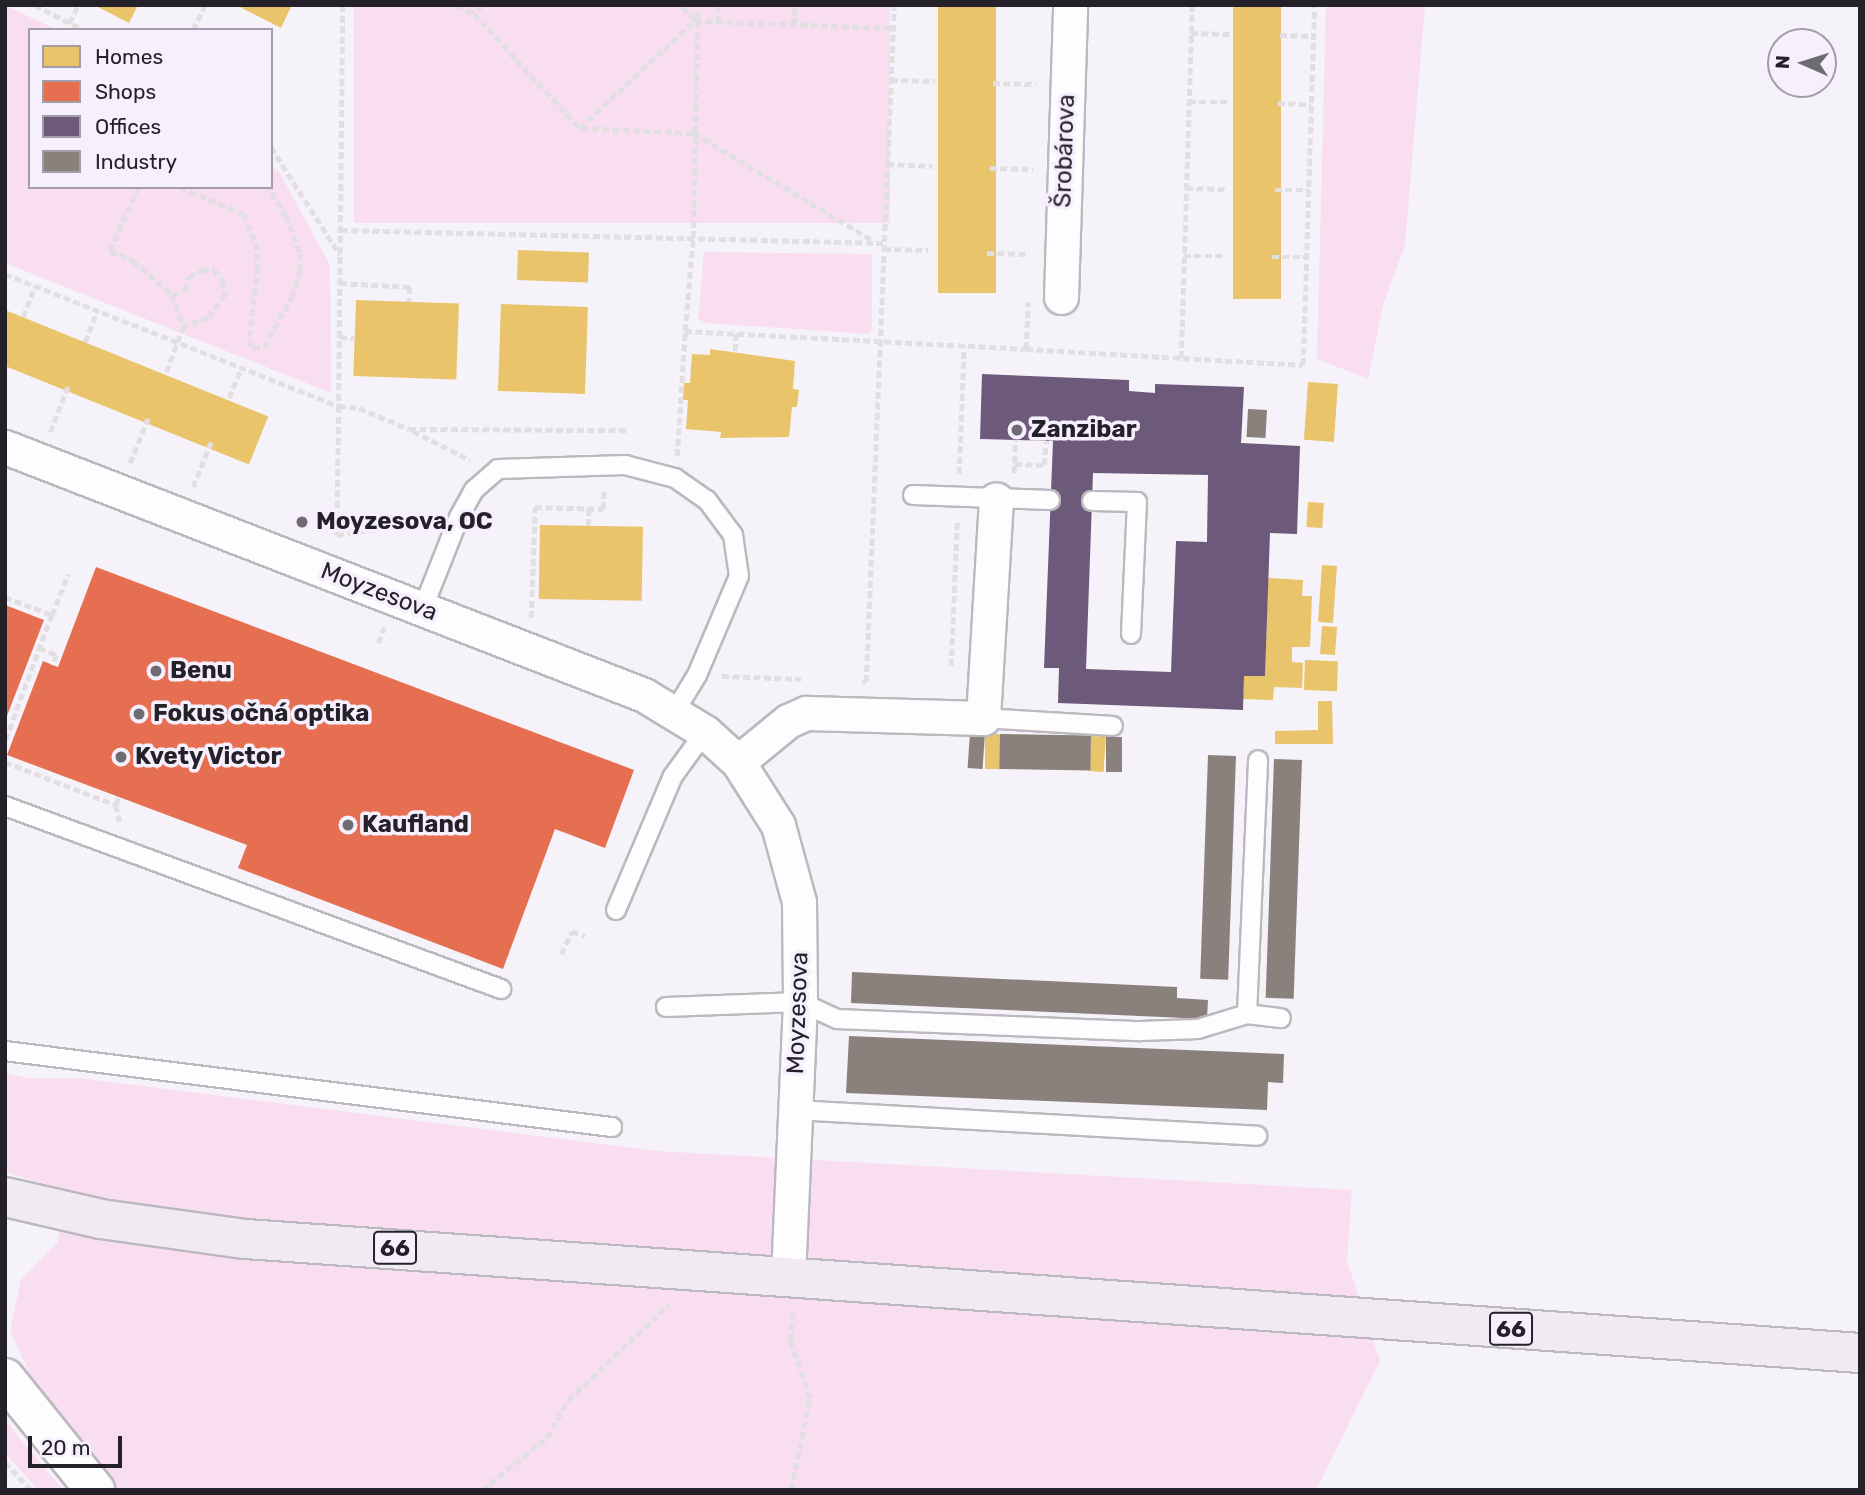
<!DOCTYPE html>
<meta charset="utf-8">
<style>
body{margin:0}
#map{position:relative;width:1865px;height:1495px;overflow:hidden;background:#f6f2fa;font-family:Rubik,sans-serif}
div>[style]{position:absolute}
[style*='--x']{left:calc(var(--x)*1px);top:calc(var(--y)*1px);width:calc(var(--w)*1px);rotate:calc(var(--a)*1deg)}
.green>*{inset:0;background:#f8def0;transform-origin:0 0}
.homes>*{inset:0;background:#e9c46a;transform-origin:0 0}
.shops>*{inset:0;background:#e76f51}
.offices>*{inset:0;background:#6d597a}
.industry>*{inset:0;background:#8a817c;transform-origin:0 0}
.path>*{height:4.5px;margin-top:-2.25px;transform-origin:0;background:repeating-linear-gradient(90deg,#e1dfe2 0 7px,transparent 0 10.5px)}
.roads{filter:drop-shadow(2px 0 #bcb8bf) drop-shadow(-2px 0 #bcb8bf) drop-shadow(0 2px #bcb8bf) drop-shadow(0 -2px #bcb8bf)}
.service>*{height:18px;margin:-9px;padding:0 9px;transform-origin:9px;border-radius:9px;background:#fefdfe}
.minor>*{height:33px;margin:-16.5px;padding:0 16.5px;transform-origin:16.5px;border-radius:16.5px;background:#fefdfe}
.tertiary>*{height:38px;margin:-19px;padding:0 19px;transform-origin:19px;border-radius:19px;background:#fefdfe}
.primary>*{height:38px;margin:-19px;padding:0 19px;transform-origin:19px;border-radius:19px;background:#f1eaf2}
.dots>*{width:19px;height:19px;translate:-50% -50%;box-sizing:border-box;border:4px solid #f6effe;border-radius:50%}
span{translate:-50% -50%;white-space:nowrap;text-align:center;line-height:1.15;-webkit-text-stroke:7px #f6effe;paint-order:stroke}
.shield-label span{padding:2px 5px;background:#f6effe;border:2px solid;border-radius:5px;-webkit-text-stroke-width:0}
.shield-label{font-size:23px;color:#242228;font-weight:700}
.street-label{font-size:24px;color:#242228}
.poi-label{font-size:24px;color:#242228;font-weight:700}
.left{translate:0 -50%;text-align:left}
.frame{position:absolute;inset:0;border:7px solid #242228;pointer-events:none}
.legend{position:absolute;left:28px;top:28px;width:245px;height:161px;box-sizing:border-box;background:#f6effe;border:2px solid #a29da8;margin:0;padding:9px 12px;list-style:none;font-size:21px;color:#242228}
.legend li{display:flex;align-items:center;gap:14px;height:35px}
.legend b{width:35px;border:2px solid #a29da8}
.north{position:absolute;left:1767px;top:28px;width:70px;height:70px;box-sizing:border-box;background:#f6effe;border:2px solid #a29da8;border-radius:50%;rotate:273deg;font-size:19px;font-weight:700;line-height:28px;text-align:center;color:#242228}
.north::after{content:'';display:block;margin:auto;width:24px;height:32px;background:#6e6b72;clip-path:polygon(50% 0,100% 100%,50% 72%,0 100%)}
.scale{position:absolute;left:28px;top:1436px;width:94px;height:32px;box-sizing:border-box;border:4px solid #242228;border-top:0;padding-left:9px;font-size:21px;line-height:24px;white-space:nowrap;color:#242228;-webkit-text-stroke:5px #f6effe;paint-order:stroke}
</style>
<div id="map">
<div class="green">
<div style="clip-path:polygon(5px 5px,57px 30px,30px 30px,30px 187px,271px 187px,271px 166px,280px 173px,330px 265px,331px 393px,5px 263px)"></div>
<div style="left:354px;top:5px;width:536px;height:218px"></div>
<div style="clip-path:polygon(1326px 5px,1425px 5px,1405px 245px,1384px 302px,1368px 379px,1317px 359px)"></div>
<div style="clip-path:polygon(704px 252px,872px 254px,872px 330px,868px 334px,706px 323px,698px 319px)"></div>
<div style="clip-path:polygon(5px 1073px,26px 1078px,79px 1078px,657px 1151px,1352px 1190px,1347px 1261px,1380px 1361px,1316px 1490px,111px 1490px,44px 1403px,10px 1331px,21px 1280px,58px 1242px,65px 1190px,5px 1172px)"></div>
<div style="clip-path:polygon(5px 1419px,21px 1440px,63px 1490px,38px 1490px,5px 1453px)"></div>
</div>
<div class="homes">
<div style="clip-path:polygon(94px 5px,138px 5px,129px 23px)"></div>
<div style="clip-path:polygon(236px 5px,292px 5px,281px 28px)"></div>
<div style="left:938px;top:5px;width:58px;height:288px"></div>
<div style="left:1233px;top:5px;width:48px;height:294px"></div>
<div style="left:518px;top:250px;width:71px;height:30px;rotate:2deg"></div>
<div style="left:356px;top:300px;width:103px;height:76px;rotate:2deg"></div>
<div style="left:501px;top:304px;width:87px;height:87px;rotate:2deg"></div>
<div style="left:5px;top:310px;width:284px;height:52px;rotate:22deg"></div>
<div style="clip-path:polygon(710px 349px,795px 361px,793px 389px,799px 390px,797px 407px,792px 407px,789px 437px,720px 438px,721px 432px,686px 429px,688px 400px,683px 400px,683px 395px,684px 383px,690px 383px,692px 354px,710px 355px)"></div>
<div style="left:1308px;top:382px;width:30px;height:58px;rotate:4deg"></div>
<div style="left:1308px;top:502px;width:16px;height:25px;rotate:4deg"></div>
<div style="left:540px;top:525px;width:103px;height:74px;rotate:1deg"></div>
<div style="left:1322px;top:565px;width:15px;height:57px;rotate:4deg"></div>
<div style="clip-path:polygon(1268px 578px,1303px 580px,1302px 596px,1312px 596px,1310px 647px,1292px 647px,1292px 662px,1303px 663px,1302px 688px,1274px 687px,1273px 700px,1243px 699px,1244px 676px,1265px 676px)"></div>
<div style="left:1322px;top:626px;width:15px;height:28px;rotate:4deg"></div>
<div style="left:1305px;top:660px;width:33px;height:30px;rotate:2deg"></div>
<div style="clip-path:polygon(1318px 701px,1332px 701px,1333px 744px,1275px 744px,1275px 731px,1318px 730px)"></div>
<div style="left:985px;top:734px;width:15px;height:35px"></div>
<div style="left:1091px;top:736px;width:15px;height:35px;rotate:4deg"></div>
</div>
<div class="shops">
<div style="clip-path:polygon(96px 567px,634px 770px,605px 848px,555px 829px,503px 969px,238px 868px,247px 845px,7px 755px,43px 661px,58px 667px)"></div>
<div style="clip-path:polygon(5px 605px,44px 620px,5px 721px)"></div>
</div>
<div class="offices">
<div style="clip-path:polygon(evenodd,982px 374px,1129px 380px,1129px 391px,1155px 393px,1155px 384px,1244px 387px,1241px 443px,1300px 446px,1297px 534px,1270px 533px,1265px 676px,1244px 676px,1243px 710px,1058px 703px,1059px 668px,1044px 668px,1053px 441px,980px 439px,982px 374px,1093px 473px,1208px 475px,1207px 542px,1176px 541px,1171px 672px,1086px 669px,1093px 473px)"></div>
</div>
<div class="industry">
<div style="left:1248px;top:409px;width:19px;height:28px;rotate:3deg"></div>
<div style="left:970px;top:733px;width:15px;height:35px;rotate:4deg"></div>
<div style="left:1000px;top:734px;width:91px;height:35px;rotate:1deg"></div>
<div style="left:1106px;top:737px;width:16px;height:35px"></div>
<div style="left:1208px;top:755px;width:28px;height:224px;rotate:2deg"></div>
<div style="left:1274px;top:759px;width:28px;height:239px;rotate:2deg"></div>
<div style="clip-path:polygon(852px 972px,1177px 987px,1177px 998px,1208px 1000px,1207px 1019px,851px 1003px)"></div>
<div style="clip-path:polygon(849px 1036px,1284px 1054px,1283px 1083px,1268px 1082px,1267px 1110px,846px 1093px)"></div>
</div>
<div class="path">
<div style="--x:35;--y:5;--w:54;--a:27.5"></div>
<div style="--x:343;--y:5;--w:401;--a:90.6"></div>
<div style="--x:339;--y:406;--w:20;--a:6"></div>
<div style="--x:359;--y:408;--w:54;--a:22.8"></div>
<div style="--x:409;--y:429;--w:218;--a:0.3"></div>
<div style="--x:457;--y:5;--w:19;--a:28"></div>
<div style="--x:483;--y:5;--w:13;--a:135"></div>
<div style="--x:474;--y:14;--w:156;--a:47.1"></div>
<div style="--x:580;--y:128;--w:158;--a:-43.2"></div>
<div style="--x:695;--y:20;--w:21;--a:-135"></div>
<div style="--x:695;--y:21;--w:198;--a:2"></div>
<div style="--x:69;--y:23;--w:20;--a:-63"></div>
<div style="--x:718;--y:23;--w:18;--a:-90"></div>
<div style="--x:794;--y:25;--w:20;--a:-90"></div>
<div style="--x:193;--y:30;--w:28;--a:-64"></div>
<div style="--x:1191;--y:33;--w:41;--a:1.4"></div>
<div style="--x:1280;--y:35;--w:33;--a:2"></div>
<div style="--x:891;--y:80;--w:44;--a:1.3"></div>
<div style="--x:993;--y:83;--w:43;--a:1.3"></div>
<div style="--x:1189;--y:102;--w:41;--a:0"></div>
<div style="--x:1278;--y:103;--w:33;--a:2"></div>
<div style="--x:581;--y:128;--w:113;--a:2.5"></div>
<div style="--x:694;--y:133;--w:210;--a:31"></div>
<div style="--x:271;--y:147;--w:128;--a:57.4"></div>
<div style="--x:887;--y:164;--w:45;--a:2.5"></div>
<div style="--x:990;--y:168;--w:43;--a:1.3"></div>
<div style="--x:139;--y:187;--w:70;--a:114.4"></div>
<div style="--x:110;--y:251;--w:25;--a:23"></div>
<div style="--x:133;--y:261;--w:52;--a:41.1"></div>
<div style="--x:172;--y:295;--w:33;--a:69"></div>
<div style="--x:184;--y:326;--w:51;--a:110.6"></div>
<div style="--x:180;--y:187;--w:69;--a:22.9"></div>
<div style="--x:244;--y:214;--w:31;--a:68"></div>
<div style="--x:256;--y:243;--w:24;--a:85"></div>
<div style="--x:258;--y:267;--w:75;--a:96.9"></div>
<div style="--x:249;--y:341;--w:8;--a:60"></div>
<div style="--x:253;--y:348;--w:11;--a:-5"></div>
<div style="--x:264;--y:347;--w:57;--a:-60.8"></div>
<div style="--x:292;--y:297;--w:27;--a:-73"></div>
<div style="--x:300;--y:271;--w:19;--a:-93"></div>
<div style="--x:299;--y:252;--w:37;--a:-110"></div>
<div style="--x:286;--y:217;--w:36;--a:-122"></div>
<div style="--x:1186;--y:188;--w:41;--a:1.4"></div>
<div style="--x:1275;--y:190;--w:33;--a:0"></div>
<div style="--x:341;--y:230;--w:543;--a:1.37"></div>
<div style="--x:884;--y:249;--w:44;--a:1.3"></div>
<div style="--x:987;--y:253;--w:42;--a:1.4"></div>
<div style="--x:1184;--y:256;--w:40;--a:0"></div>
<div style="--x:1272;--y:257;--w:34;--a:0"></div>
<div style="--x:5;--y:274;--w:359;--a:21.6"></div>
<div style="--x:339;--y:406;--w:129;--a:90.9"></div>
<div style="--x:337;--y:535;--w:96;--a:-8.4"></div>
<div style="--x:340;--y:283;--w:70;--a:3.3"></div>
<div style="--x:410;--y:287;--w:15;--a:94"></div>
<div style="--x:172;--y:295;--w:14;--a:-21"></div>
<div style="--x:185;--y:290;--w:14;--a:-73"></div>
<div style="--x:189;--y:277;--w:15;--a:-28"></div>
<div style="--x:202;--y:270;--w:12;--a:-5"></div>
<div style="--x:214;--y:269;--w:15;--a:53"></div>
<div style="--x:223;--y:281;--w:14;--a:82"></div>
<div style="--x:225;--y:295;--w:29;--a:126"></div>
<div style="--x:208;--y:318;--w:25;--a:162"></div>
<div style="--x:23;--y:317;--w:33;--a:-69"></div>
<div style="--x:685;--y:331;--w:93;--a:-85.1"></div>
<div style="--x:693;--y:238;--w:233;--a:-88.8"></div>
<div style="--x:340;--y:337;--w:14;--a:4"></div>
<div style="--x:85;--y:342;--w:33;--a:-69"></div>
<div style="--x:1026;--y:349;--w:277;--a:3.3"></div>
<div style="--x:1303;--y:365;--w:360;--a:-88.2"></div>
<div style="--x:735;--y:351;--w:17;--a:-87"></div>
<div style="--x:1181;--y:358;--w:353;--a:-88.2"></div>
<div style="--x:5;--y:363;--w:1;--a:-45"></div>
<div style="--x:229;--y:398;--w:32;--a:-68"></div>
<div style="--x:413;--y:431;--w:64;--a:27"></div>
<div style="--x:50;--y:432;--w:49;--a:-68.6"></div>
<div style="--x:677;--y:456;--w:125;--a:-86.3"></div>
<div style="--x:685;--y:331;--w:341;--a:3"></div>
<div style="--x:1026;--y:349;--w:47;--a:-87.6"></div>
<div style="--x:130;--y:463;--w:48;--a:-68.2"></div>
<div style="--x:1015;--y:464;--w:29;--a:2"></div>
<div style="--x:1044;--y:465;--w:24;--a:-85"></div>
<div style="--x:1014;--y:473;--w:33;--a:-88"></div>
<div style="--x:959;--y:474;--w:128;--a:-87.8"></div>
<div style="--x:193;--y:487;--w:48;--a:-68.2"></div>
<div style="--x:588;--y:526;--w:18;--a:-87"></div>
<div style="--x:5;--y:597;--w:50;--a:21"></div>
<div style="--x:52;--y:615;--w:135;--a:110.3"></div>
<div style="--x:52;--y:615;--w:44;--a:-68.7"></div>
<div style="--x:531;--y:618;--w:111;--a:-87.9"></div>
<div style="--x:535;--y:507;--w:68;--a:1.7"></div>
<div style="--x:603;--y:509;--w:21;--a:-87"></div>
<div style="--x:378;--y:643;--w:17;--a:-69"></div>
<div style="--x:39;--y:648;--w:19;--a:21"></div>
<div style="--x:57;--y:655;--w:11;--a:112"></div>
<div style="--x:951;--y:666;--w:145;--a:-87.6"></div>
<div style="--x:722;--y:676;--w:79;--a:2.2"></div>
<div style="--x:862;--y:681;--w:4;--a:14"></div>
<div style="--x:866;--y:682;--w:678;--a:-87.63"></div>
<div style="--x:5;--y:762;--w:119;--a:21.2"></div>
<div style="--x:116;--y:805;--w:17;--a:77"></div>
<div style="--x:116;--y:805;--w:9;--a:-72"></div>
<div style="--x:561;--y:954;--w:25;--a:-64"></div>
<div style="--x:572;--y:931;--w:14;--a:21"></div>
<div style="--x:5;--y:1462;--w:38;--a:47"></div>
<div style="--x:482;--y:1490;--w:83;--a:-38.7"></div>
<div style="--x:547;--y:1438;--w:43;--a:-61.1"></div>
<div style="--x:568;--y:1400;--w:139;--a:-43.5"></div>
<div style="--x:791;--y:1490;--w:94;--a:-78.3"></div>
<div style="--x:810;--y:1398;--w:60;--a:-109.3"></div>
<div style="--x:790;--y:1341;--w:31;--a:-83"></div>
</div>
<div class="roads">
<div class="service">
<div style="--x:913;--y:495;--w:137;--a:2.1"></div>
<div style="--x:1092;--y:501;--w:45;--a:1.3"></div>
<div style="--x:1137;--y:502;--w:132;--a:92.6"></div>
<div style="--x:423;--y:608;--w:98;--a:-68.4"></div>
<div style="--x:459;--y:517;--w:31;--a:-61"></div>
<div style="--x:474;--y:490;--w:32;--a:-41"></div>
<div style="--x:498;--y:469;--w:127;--a:-1.8"></div>
<div style="--x:625;--y:465;--w:52;--a:14.6"></div>
<div style="--x:675;--y:478;--w:39;--a:35"></div>
<div style="--x:707;--y:500;--w:44;--a:53.4"></div>
<div style="--x:733;--y:535;--w:41;--a:81.7"></div>
<div style="--x:739;--y:576;--w:108;--a:113"></div>
<div style="--x:697;--y:675;--w:42;--a:121.4"></div>
<div style="--x:983;--y:718;--w:130;--a:3.5"></div>
<div style="--x:5;--y:806;--w:529;--a:20.25"></div>
<div style="--x:616;--y:910;--w:146;--a:-67"></div>
<div style="--x:673;--y:776;--w:54;--a:-54"></div>
<div style="--x:666;--y:1007;--w:134;--a:-2.1"></div>
<div style="--x:800;--y:1002;--w:41;--a:24.7"></div>
<div style="--x:837;--y:1019;--w:304;--a:2.3"></div>
<div style="--x:1141;--y:1031;--w:57;--a:-2"></div>
<div style="--x:1198;--y:1029;--w:51;--a:-17"></div>
<div style="--x:1247;--y:1014;--w:34;--a:7"></div>
<div style="--x:1247;--y:1014;--w:254;--a:-87.5"></div>
<div style="--x:5;--y:1051;--w:612;--a:7.14"></div>
<div style="--x:795;--y:1110;--w:463;--a:3.2"></div>
</div>
<div class="minor">
<div style="--x:1061;--y:297;--w:292;--a:-88.2"></div>
<div style="--x:5;--y:447;--w:685;--a:21.21"></div>
<div style="--x:644;--y:695;--w:71;--a:31.2"></div>
<div style="--x:705;--y:732;--w:45;--a:42.3"></div>
<div style="--x:738;--y:762;--w:75;--a:57.6"></div>
<div style="--x:778;--y:825;--w:80;--a:74.7"></div>
<div style="--x:799;--y:902;--w:100;--a:89.4"></div>
<div style="--x:800;--y:1002;--w:276;--a:92.5"></div>
<div style="--x:738;--y:762;--w:65;--a:-39.4"></div>
<div style="--x:788;--y:721;--w:20;--a:-24"></div>
<div style="--x:806;--y:713;--w:177;--a:1.6"></div>
<div style="--x:983;--y:718;--w:219;--a:-86.6"></div>
</div>
<div class="tertiary">
<div style="--x:5;--y:1378;--w:144;--a:51.2"></div>
</div>
<div class="primary">
<div style="--x:5;--y:1197;--w:98;--a:12.9"></div>
<div style="--x:101;--y:1219;--w:146;--a:7.9"></div>
<div style="--x:246;--y:1239;--w:1618;--a:4.04"></div>
</div>
</div>
<div class="dots">
<div style="left:1017px;top:430px;background:#6e6b72"></div>
<div style="left:302px;top:522px;background:#6e6b72"></div>
<div style="left:156px;top:671px;background:#6e6b72"></div>
<div style="left:139px;top:714px;background:#6e6b72"></div>
<div style="left:121px;top:757px;background:#6e6b72"></div>
<div style="left:348px;top:825px;background:#6e6b72"></div>
</div>
<div class="shield-label">
<span style="left:395px;top:1248px">66</span>
<span style="left:1511px;top:1329px">66</span>
</div>
<div class="street-label">
<span style="left:1065px;top:151px;rotate:-88deg">Šrobárova</span>
<span style="left:379px;top:592px;rotate:21deg">Moyzesova</span>
<span style="left:798px;top:1013px;rotate:-88deg">Moyzesova</span>
</div>
<div class="poi-label">
<span class="left" style="left:1031px;top:430px">Zanzibar</span>
<span class="left" style="left:316px;top:522px">Moyzesova, OC</span>
<span class="left" style="left:170px;top:671px">Benu</span>
<span class="left" style="left:153px;top:714px">Fokus očná optika</span>
<span class="left" style="left:135px;top:757px">Kvety Victor</span>
<span class="left" style="left:362px;top:825px">Kaufland</span>
</div>
<div class="frame"></div>
<ul class="legend">
<li><b style="height:19px;background:#e9c46a"></b>Homes</li>
<li><b style="height:19px;background:#e76f51"></b>Shops</li>
<li><b style="height:19px;background:#6d597a"></b>Offices</li>
<li><b style="height:19px;background:#8a817c"></b>Industry</li>
</ul>
<div class="north">N</div>
<div class="scale">20 m</div>
</div>
